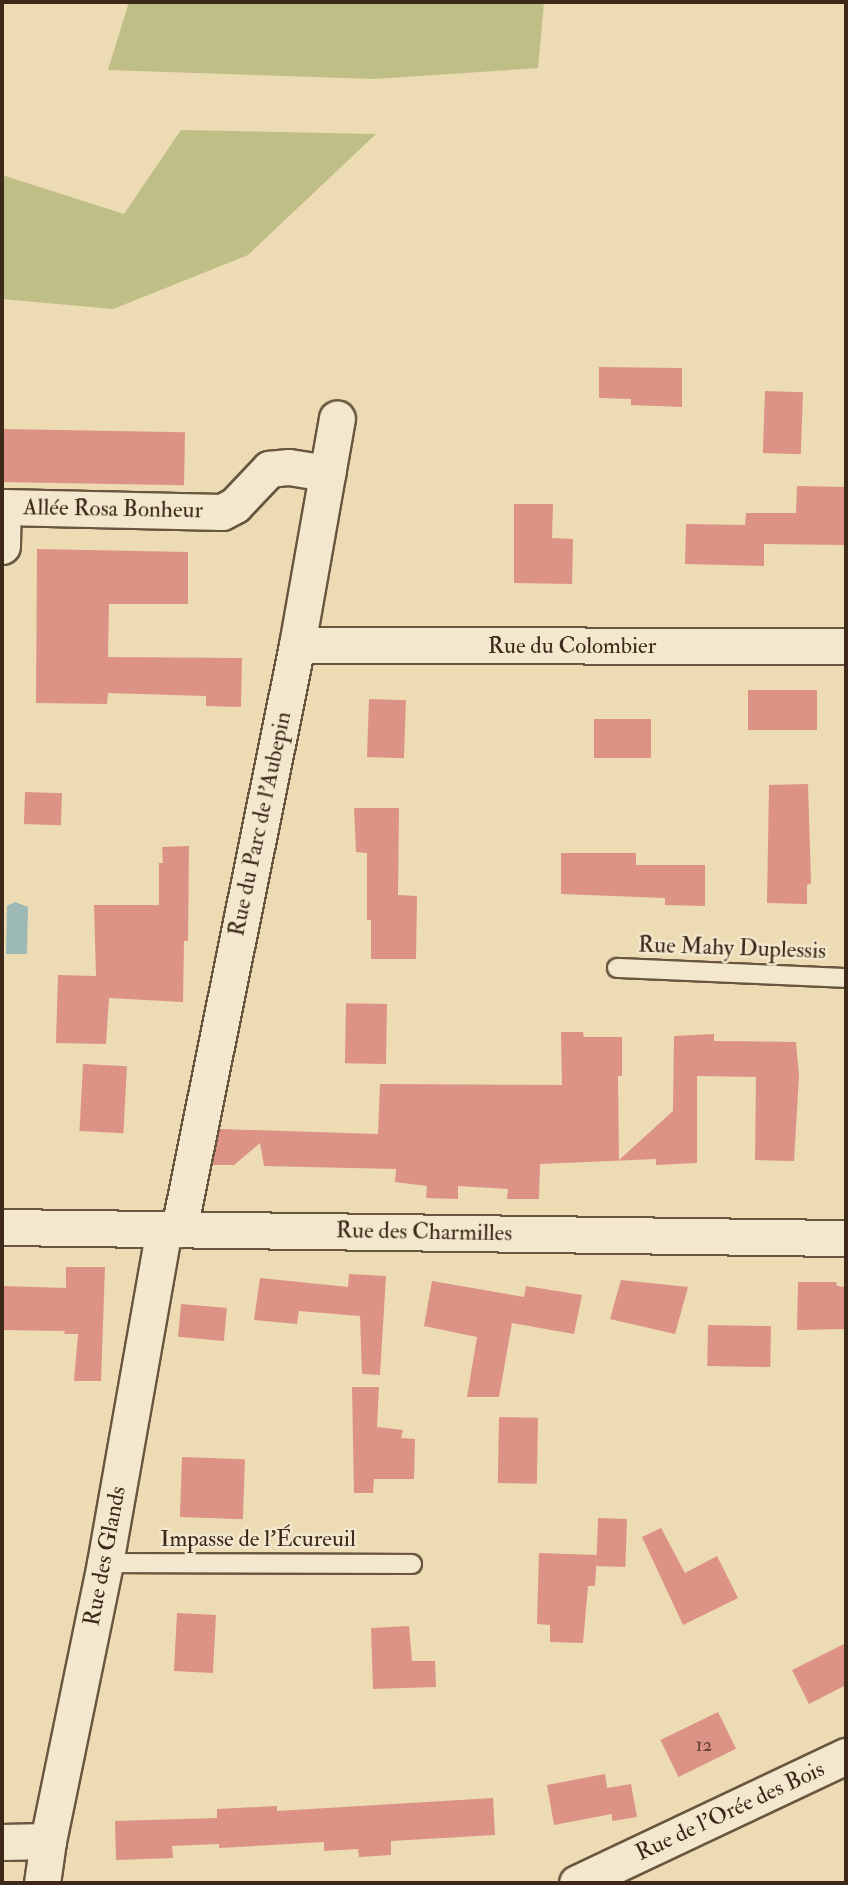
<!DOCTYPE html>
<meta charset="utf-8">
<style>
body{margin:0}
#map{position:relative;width:848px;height:1885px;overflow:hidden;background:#ecdbb3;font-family:"IM FELL Double Pica",serif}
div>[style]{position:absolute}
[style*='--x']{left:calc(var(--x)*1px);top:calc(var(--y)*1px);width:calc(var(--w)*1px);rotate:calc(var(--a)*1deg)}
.green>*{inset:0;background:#bfbe87}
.water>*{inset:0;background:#9cb9b6}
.building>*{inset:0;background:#dd9286;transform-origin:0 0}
.roads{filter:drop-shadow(2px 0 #695640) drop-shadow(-2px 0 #695640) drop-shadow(0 2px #695640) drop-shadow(0 -2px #695640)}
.lane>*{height:18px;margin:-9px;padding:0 9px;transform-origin:9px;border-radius:9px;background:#f3e8ce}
.street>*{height:35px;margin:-17.5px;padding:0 17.5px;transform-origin:17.5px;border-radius:17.5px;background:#f3e8ce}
span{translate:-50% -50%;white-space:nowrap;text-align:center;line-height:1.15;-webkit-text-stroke:5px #f3e8ce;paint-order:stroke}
.number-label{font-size:19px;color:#654335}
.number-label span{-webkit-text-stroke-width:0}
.street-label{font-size:23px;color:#3d291a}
.frame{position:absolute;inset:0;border:4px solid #3d291a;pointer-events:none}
</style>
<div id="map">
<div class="green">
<div style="clip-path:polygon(129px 2px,544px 2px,538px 68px,374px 79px,108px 70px)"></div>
<div style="clip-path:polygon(181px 130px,376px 134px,248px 255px,113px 309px,2px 299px,2px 175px,124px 214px)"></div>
</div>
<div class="water">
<div style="clip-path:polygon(15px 902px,28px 907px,27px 954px,6px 954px,7px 906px)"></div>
</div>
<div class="building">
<div style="clip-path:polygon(599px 367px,682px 368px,682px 407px,631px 405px,631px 399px,599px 398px)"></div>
<div style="left:765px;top:391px;width:38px;height:62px;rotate:2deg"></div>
<div style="left:2px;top:429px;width:183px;height:53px;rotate:1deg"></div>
<div style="clip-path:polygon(797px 486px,846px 487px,846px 545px,764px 544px,764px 566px,685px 564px,686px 524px,745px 525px,746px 513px,796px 513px)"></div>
<div style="clip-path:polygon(514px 504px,553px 504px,552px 538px,573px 539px,572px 584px,514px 583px)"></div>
<div style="clip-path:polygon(37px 549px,188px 552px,188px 604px,109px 604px,108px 657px,242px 658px,241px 707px,206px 706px,206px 696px,108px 693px,107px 704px,36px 703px)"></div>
<div style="left:748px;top:690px;width:69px;height:40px"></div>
<div style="left:369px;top:699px;width:37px;height:58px;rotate:2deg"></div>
<div style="left:594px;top:719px;width:57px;height:39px"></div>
<div style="clip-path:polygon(808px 784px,811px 883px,807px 885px,807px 904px,767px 903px,769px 785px)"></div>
<div style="left:25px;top:792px;width:37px;height:32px;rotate:2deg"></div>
<div style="clip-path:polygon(354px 808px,399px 808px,398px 895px,417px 896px,416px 959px,371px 959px,371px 920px,367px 920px,367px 853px,356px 852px)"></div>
<div style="clip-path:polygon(189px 846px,188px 941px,184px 941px,183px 1002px,109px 998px,106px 1044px,56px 1043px,58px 975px,96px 976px,94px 905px,159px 905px,159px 863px,163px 863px,162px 847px)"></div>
<div style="clip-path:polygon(561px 853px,636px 853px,636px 865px,705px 865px,705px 906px,665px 905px,665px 898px,561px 894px)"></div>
<div style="left:387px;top:1004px;width:60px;height:41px;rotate:91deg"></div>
<div style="clip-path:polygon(561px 1032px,583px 1032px,584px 1037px,622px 1037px,622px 1076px,618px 1076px,619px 1160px,673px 1111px,674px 1036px,714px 1034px,714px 1041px,796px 1042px,799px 1076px,794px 1161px,755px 1160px,756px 1077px,697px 1076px,697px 1163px,656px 1165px,656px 1159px,540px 1164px,539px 1199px,507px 1199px,508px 1189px,458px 1186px,458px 1199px,426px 1198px,427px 1186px,395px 1182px,396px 1169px,264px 1166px,260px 1143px,234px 1165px,212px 1165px,220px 1129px,378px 1134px,380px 1084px,562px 1085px)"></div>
<div style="left:83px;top:1064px;width:44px;height:67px;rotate:3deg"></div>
<div style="clip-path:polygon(66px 1267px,105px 1267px,101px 1381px,74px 1381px,78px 1334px,64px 1334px,65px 1331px,2px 1330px,2px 1286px,66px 1288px)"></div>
<div style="clip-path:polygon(349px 1274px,386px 1276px,380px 1375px,362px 1374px,360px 1316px,299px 1311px,297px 1324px,254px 1320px,260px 1278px,348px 1287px)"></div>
<div style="clip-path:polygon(621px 1280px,688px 1287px,675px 1334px,610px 1319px)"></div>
<div style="clip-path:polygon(432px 1281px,524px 1297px,526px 1286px,582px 1295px,574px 1334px,512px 1323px,499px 1397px,467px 1397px,477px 1337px,424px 1326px)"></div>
<div style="clip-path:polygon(798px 1282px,836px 1282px,837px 1286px,845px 1287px,845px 1329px,797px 1330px)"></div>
<div style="left:181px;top:1304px;width:46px;height:33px;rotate:5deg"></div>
<div style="left:708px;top:1325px;width:63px;height:41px;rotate:1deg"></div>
<div style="clip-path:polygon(352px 1387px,379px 1387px,377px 1427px,403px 1430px,401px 1438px,415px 1439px,414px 1479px,374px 1479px,373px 1493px,354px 1493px)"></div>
<div style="left:499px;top:1417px;width:39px;height:66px;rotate:1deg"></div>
<div style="left:182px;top:1457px;width:63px;height:60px;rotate:2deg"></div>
<div style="left:598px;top:1518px;width:29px;height:48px;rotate:2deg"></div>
<div style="clip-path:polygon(661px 1528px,685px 1573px,717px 1556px,738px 1598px,683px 1625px,642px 1537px)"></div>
<div style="clip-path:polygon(539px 1553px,597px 1555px,595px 1586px,588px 1586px,583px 1643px,550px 1642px,550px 1625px,537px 1624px)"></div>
<div style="left:177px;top:1613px;width:39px;height:58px;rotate:3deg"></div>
<div style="clip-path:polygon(409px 1626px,412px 1661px,435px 1661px,436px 1687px,373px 1689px,371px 1628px)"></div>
<div style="clip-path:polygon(846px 1643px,846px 1685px,809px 1704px,792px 1670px)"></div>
<div style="left:718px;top:1712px;width:41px;height:64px;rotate:64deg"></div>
<div style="clip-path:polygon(605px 1774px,607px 1788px,631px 1784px,637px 1817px,612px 1821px,612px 1814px,554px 1825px,547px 1785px)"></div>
<div style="clip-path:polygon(493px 1798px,495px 1835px,391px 1841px,391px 1855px,359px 1857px,358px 1849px,324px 1851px,324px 1842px,219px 1848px,219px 1844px,172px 1846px,173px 1858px,116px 1860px,115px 1821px,217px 1818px,217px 1809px,277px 1806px,277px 1811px)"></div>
</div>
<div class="roads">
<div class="lane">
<div style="--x:617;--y:968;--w:229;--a:2.5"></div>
<div style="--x:105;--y:1563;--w:307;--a:0.2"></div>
</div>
<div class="street">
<div style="--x:2;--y:546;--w:39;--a:-89"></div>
<div style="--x:3;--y:507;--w:219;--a:1.3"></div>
<div style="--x:222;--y:512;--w:15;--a:-28"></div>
<div style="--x:235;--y:505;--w:50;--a:-46.6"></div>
<div style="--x:269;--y:469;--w:20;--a:-6"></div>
<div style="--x:289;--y:467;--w:39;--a:9"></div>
<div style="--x:297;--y:645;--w:549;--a:0.1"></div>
<div style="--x:2;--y:1227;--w:844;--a:0.75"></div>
<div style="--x:179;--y:1229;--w:596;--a:-78.58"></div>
<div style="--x:297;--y:645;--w:230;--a:-80"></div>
<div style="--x:2;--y:1842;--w:46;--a:-1.2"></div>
<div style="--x:42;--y:1883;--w:42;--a:-81.9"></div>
<div style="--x:48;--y:1841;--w:284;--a:-78.4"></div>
<div style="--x:105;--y:1563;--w:339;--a:-80"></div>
<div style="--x:577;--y:1883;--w:297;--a:-25.3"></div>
</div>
</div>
<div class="number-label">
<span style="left:704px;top:1746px">12</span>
</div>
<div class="street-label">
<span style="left:113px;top:509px;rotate:1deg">Allée Rosa Bonheur</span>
<span style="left:572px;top:646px">Rue du Colombier</span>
<span style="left:260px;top:824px;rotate:-78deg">Rue du Parc de l'Aubepin</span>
<span style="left:732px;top:948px;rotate:2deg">Rue Mahy Duplessis</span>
<span style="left:424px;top:1232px;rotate:1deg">Rue des Charmilles</span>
<span style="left:258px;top:1539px">Impasse de l'Écureuil</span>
<span style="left:105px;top:1556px;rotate:-79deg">Rue des Glands</span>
<span style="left:730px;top:1811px;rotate:-25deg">Rue de l'Orée des Bois</span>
</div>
<div class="frame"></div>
</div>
